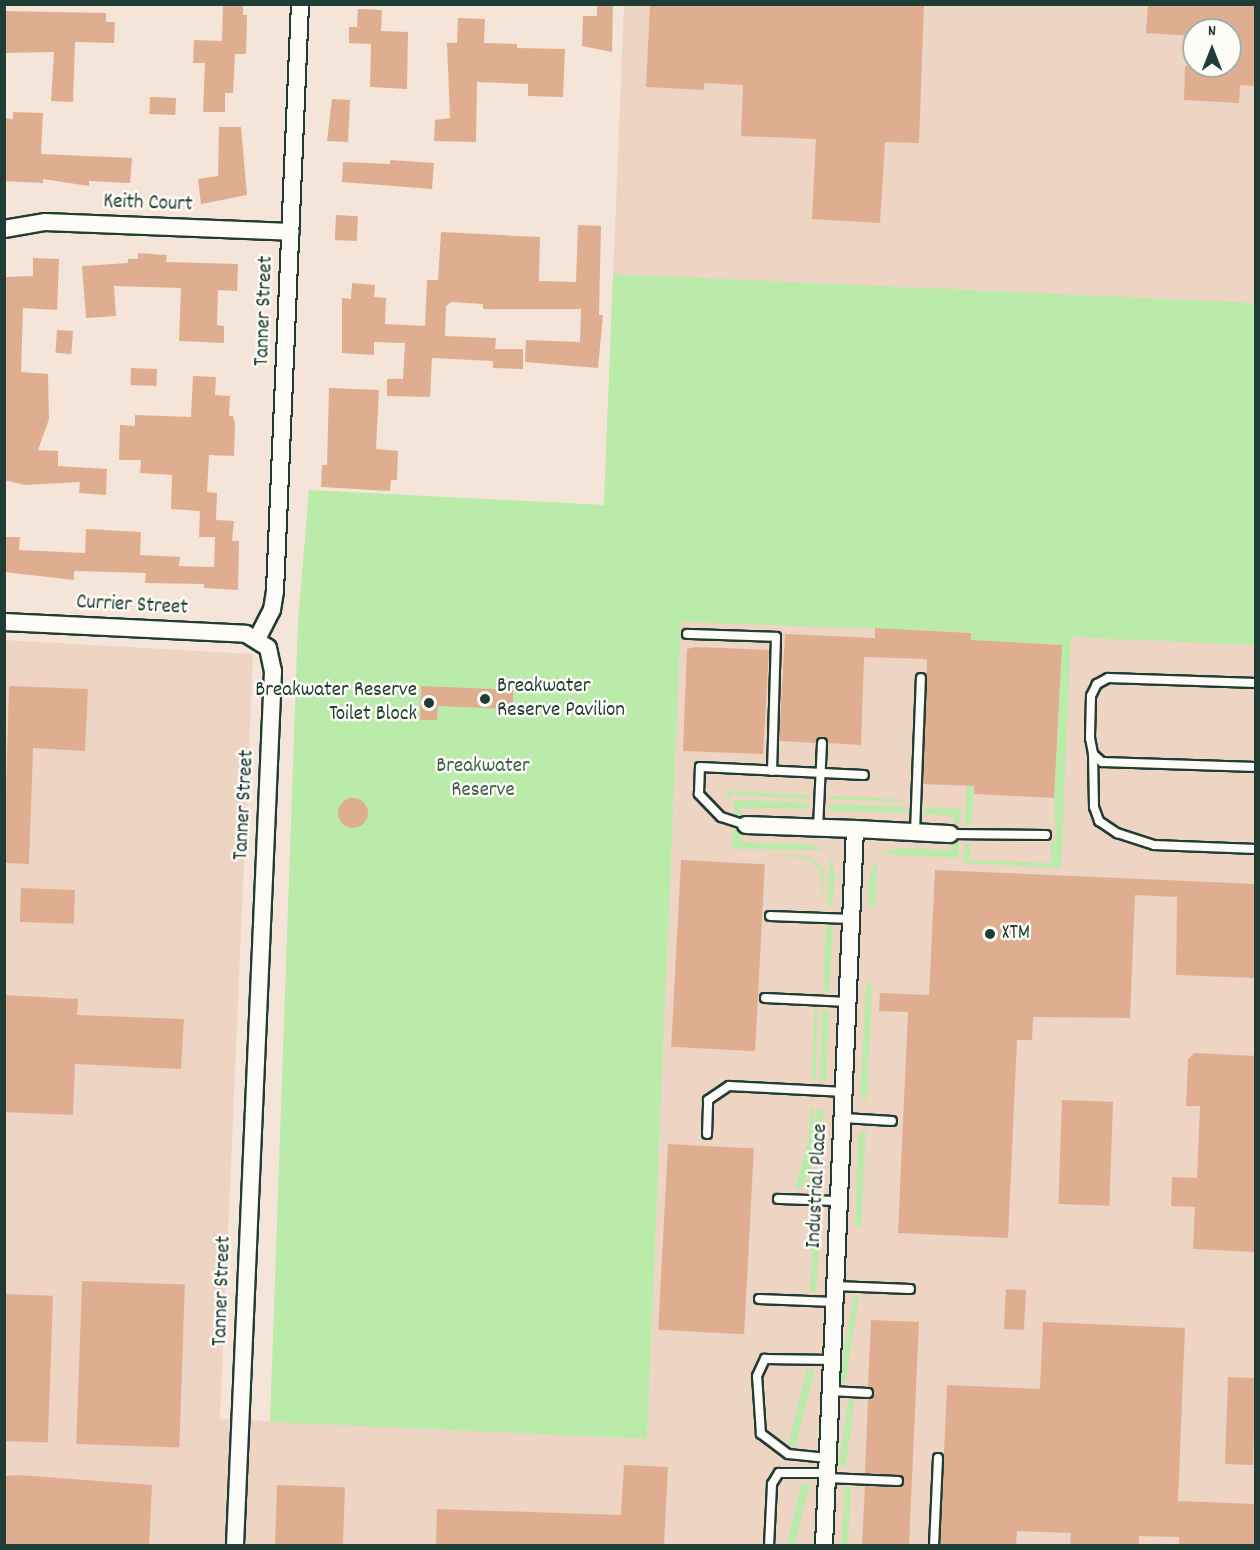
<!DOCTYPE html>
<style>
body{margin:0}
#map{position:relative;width:1260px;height:1550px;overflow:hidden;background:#f4e5d8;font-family:Dekko,sans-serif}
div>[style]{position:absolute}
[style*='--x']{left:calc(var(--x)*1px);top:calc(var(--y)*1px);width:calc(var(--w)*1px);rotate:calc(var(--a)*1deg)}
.built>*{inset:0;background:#eed4c3}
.green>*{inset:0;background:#baebab;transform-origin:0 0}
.building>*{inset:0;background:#dfae91;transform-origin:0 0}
.round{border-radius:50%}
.roads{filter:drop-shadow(2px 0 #1f3d34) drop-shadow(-2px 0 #1f3d34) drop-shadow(0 2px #1f3d34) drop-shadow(0 -2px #1f3d34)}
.lane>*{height:8px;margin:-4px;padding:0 4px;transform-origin:4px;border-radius:4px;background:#fdfcf7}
.street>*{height:16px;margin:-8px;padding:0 8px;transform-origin:8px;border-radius:8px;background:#fdfcf7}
.dots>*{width:16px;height:16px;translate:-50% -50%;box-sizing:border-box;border:3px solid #fdfcf7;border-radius:50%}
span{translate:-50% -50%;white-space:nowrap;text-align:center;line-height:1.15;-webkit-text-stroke:5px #fdfcf7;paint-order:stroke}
.street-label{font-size:21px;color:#1f3d34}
.poi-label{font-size:21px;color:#1f3d34}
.left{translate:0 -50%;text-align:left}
.right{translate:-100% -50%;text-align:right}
.park-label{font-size:21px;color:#3e604c}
.frame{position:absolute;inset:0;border:6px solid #1f3d34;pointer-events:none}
.north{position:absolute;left:1182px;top:18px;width:60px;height:60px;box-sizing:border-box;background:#fdfcf7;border:2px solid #a4b0a9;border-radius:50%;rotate:0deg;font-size:16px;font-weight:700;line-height:24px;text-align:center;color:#1f3d34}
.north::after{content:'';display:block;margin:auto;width:21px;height:27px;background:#1f3d34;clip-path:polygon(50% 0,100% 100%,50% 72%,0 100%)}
</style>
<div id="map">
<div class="built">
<div style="clip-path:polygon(evenodd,624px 5px,1255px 5px,1255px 1545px,5px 1545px,4px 640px,253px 654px,220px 1419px,647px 1439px,681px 622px,604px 505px,624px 5px,1194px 30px,1230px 30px,1230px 66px,1194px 66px,1194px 30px)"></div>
</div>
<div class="green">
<div style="clip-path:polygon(613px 274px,1255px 303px,1255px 645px,1071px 637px,1061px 868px,964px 863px,964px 843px,970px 844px,970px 860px,1051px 863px,1051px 842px,1056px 842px,1054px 798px,1062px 645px,980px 641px,972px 824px,965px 824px,972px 632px,681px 622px,647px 1439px,270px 1422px,298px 621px,309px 490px,604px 505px)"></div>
<div style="clip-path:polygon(727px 791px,807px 795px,809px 799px,730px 795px,729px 808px)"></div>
<div style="clip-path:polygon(832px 796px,896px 799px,906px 802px,828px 799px)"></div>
<div style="clip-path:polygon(734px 800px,809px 803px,809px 809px,741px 808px,741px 815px,734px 812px)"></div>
<div style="clip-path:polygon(828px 804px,906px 807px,906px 813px,830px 811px)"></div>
<div style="clip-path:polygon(925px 808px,961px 809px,960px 824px,954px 824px,953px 816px,924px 814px)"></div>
<div style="clip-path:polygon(733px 826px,741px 829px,741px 842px,810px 844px,826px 850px,732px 849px)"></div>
<div style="clip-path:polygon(953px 843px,959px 843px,959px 858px,882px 854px,899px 848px,951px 850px)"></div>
<div style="clip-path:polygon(766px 854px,809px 856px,824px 871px,822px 905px,820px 872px,808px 859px)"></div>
<div style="clip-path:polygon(830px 855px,835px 875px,832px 906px,827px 906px)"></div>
<div style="clip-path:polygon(877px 858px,875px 907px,869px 907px,868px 880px)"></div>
<div style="clip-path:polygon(826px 925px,833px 926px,829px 991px,823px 991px)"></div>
<div style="clip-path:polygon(866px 985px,872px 985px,867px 1100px,860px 1096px)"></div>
<div style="left:818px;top:1010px;width:70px;height:4px;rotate:92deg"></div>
<div style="clip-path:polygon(822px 1010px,829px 1011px,826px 1080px,820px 1080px)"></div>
<div style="clip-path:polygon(814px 1108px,810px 1192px,807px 1189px,810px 1110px)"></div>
<div style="left:818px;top:1108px;width:7px;height:83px;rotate:16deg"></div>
<div style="clip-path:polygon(866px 1131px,861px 1226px,855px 1227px,858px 1134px)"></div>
<div style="clip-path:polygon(814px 1210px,821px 1212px,816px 1292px,810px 1291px)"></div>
<div style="left:853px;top:1296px;width:6px;height:86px;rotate:9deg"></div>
<div style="left:807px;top:1368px;width:8px;height:80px;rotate:14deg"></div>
<div style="left:848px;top:1400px;width:7px;height:66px;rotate:8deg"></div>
<div style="left:802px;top:1482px;width:8px;height:63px;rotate:14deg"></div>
<div style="clip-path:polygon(845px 1486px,851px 1487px,848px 1545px,841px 1545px)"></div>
</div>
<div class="building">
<div style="clip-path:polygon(223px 4px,243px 4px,243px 15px,247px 15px,246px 54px,235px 54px,233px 93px,225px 93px,225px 112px,203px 112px,205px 63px,193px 63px,194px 40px,222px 41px)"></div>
<div style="clip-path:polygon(650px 4px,924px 4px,919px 143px,885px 142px,880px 223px,812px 219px,816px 139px,741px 136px,743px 85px,704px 83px,704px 90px,646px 87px)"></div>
<div style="clip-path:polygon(1148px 4px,1256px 4px,1256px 86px,1240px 85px,1239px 103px,1184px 100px,1185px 66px,1230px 66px,1230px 30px,1194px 30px,1194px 36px,1146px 33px)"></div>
<div style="clip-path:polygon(597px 5px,613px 5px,612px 52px,582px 46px,583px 16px,597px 16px)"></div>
<div style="clip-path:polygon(358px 9px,382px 10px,381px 31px,408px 32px,407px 89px,370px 87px,371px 44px,349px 43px,349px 27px,357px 27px)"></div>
<div style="clip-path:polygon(4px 11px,106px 13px,106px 22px,115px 22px,114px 43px,75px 42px,73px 102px,51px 101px,54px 52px,4px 53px)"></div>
<div style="clip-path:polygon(458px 18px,485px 19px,484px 43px,517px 44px,517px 48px,565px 49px,563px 97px,528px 96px,528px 84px,477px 82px,476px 142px,434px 141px,435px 120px,450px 118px,447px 43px,457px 43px)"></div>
<div style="left:150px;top:97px;width:26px;height:17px;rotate:2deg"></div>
<div style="clip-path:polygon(332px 99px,350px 100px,348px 142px,327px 141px)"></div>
<div style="clip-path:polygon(13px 112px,43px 113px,41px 154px,132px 158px,130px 183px,89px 181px,89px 186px,43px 179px,43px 183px,4px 181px,4px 118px,13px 119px)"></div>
<div style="clip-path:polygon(219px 127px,241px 127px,247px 195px,201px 204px,198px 179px,218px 176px)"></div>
<div style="clip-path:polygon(390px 160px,434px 163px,432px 189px,342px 182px,343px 162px,390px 164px)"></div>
<div style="left:336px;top:215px;width:22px;height:25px;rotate:3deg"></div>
<div style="clip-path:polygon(578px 225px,601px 226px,599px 315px,603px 315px,598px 368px,525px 362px,526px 340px,580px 342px,581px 309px,483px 309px,483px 304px,451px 302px,446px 306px,445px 336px,496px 338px,495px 349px,523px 349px,523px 369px,493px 368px,493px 361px,432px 358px,430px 397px,387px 396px,387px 379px,403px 379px,405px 343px,374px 342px,374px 355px,342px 353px,342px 298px,351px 299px,352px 283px,375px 285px,374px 297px,386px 298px,385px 324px,425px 326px,427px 280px,438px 280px,441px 232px,540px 237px,539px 281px,576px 282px)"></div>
<div style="clip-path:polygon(138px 253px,167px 255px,166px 262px,238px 264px,237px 291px,218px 290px,217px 325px,224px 326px,224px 343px,179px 341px,181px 288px,114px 286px,116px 316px,86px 318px,82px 266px,128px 263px,128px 259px,138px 259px)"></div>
<div style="clip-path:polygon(33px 258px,59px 259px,57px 310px,23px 308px,21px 372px,48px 374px,49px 419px,38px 450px,58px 451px,58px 466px,107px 469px,106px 495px,79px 493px,80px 482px,25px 485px,4px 480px,4px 277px,33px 276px)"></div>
<div style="left:57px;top:330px;width:16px;height:23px;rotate:4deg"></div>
<div style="left:131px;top:368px;width:26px;height:17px;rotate:2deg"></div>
<div style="clip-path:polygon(193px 376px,216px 377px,215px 395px,230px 396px,229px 416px,233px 416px,235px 425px,234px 456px,209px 455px,207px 492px,217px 493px,216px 520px,234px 521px,232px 541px,239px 541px,238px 590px,204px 588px,204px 584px,145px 583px,146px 573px,74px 571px,74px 580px,4px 572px,4px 537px,20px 537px,19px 550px,85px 553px,86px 529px,141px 532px,140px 555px,180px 557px,179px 566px,214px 567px,215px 537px,199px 537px,200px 511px,171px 509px,172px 475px,140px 473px,141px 460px,119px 460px,120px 425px,135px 426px,135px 415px,191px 417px)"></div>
<div style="clip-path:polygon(329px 388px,379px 390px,376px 449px,398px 451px,397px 480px,391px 480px,390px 491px,321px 487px,322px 465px,327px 465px)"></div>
<div style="clip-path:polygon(875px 628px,971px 633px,971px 640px,1062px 645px,1054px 798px,974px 794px,974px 786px,923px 784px,927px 659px,864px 657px,861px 745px,828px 743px,822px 737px,816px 743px,779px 741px,785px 634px,875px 638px)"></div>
<div style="clip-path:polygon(695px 647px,769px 650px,763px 754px,683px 751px,687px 649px)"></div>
<div style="clip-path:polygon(9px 686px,88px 689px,85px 751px,33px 748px,29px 864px,4px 863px)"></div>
<div style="clip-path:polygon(421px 686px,513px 690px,513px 709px,438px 706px,437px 720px,420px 720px)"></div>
<div class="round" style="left:338px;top:798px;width:30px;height:30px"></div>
<div style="left:681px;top:860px;width:84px;height:187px;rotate:3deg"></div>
<div style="clip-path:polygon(935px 870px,1256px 884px,1256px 978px,1176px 975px,1177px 897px,1135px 895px,1130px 1018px,1033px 1017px,1032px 1040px,1017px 1040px,1008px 1238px,898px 1233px,908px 1012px,879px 1011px,880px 993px,929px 995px)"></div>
<div style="left:21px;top:888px;width:54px;height:34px;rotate:2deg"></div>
<div style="clip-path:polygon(4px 995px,78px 999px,77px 1015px,184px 1019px,181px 1069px,75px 1064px,73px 1115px,4px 1112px)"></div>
<div style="clip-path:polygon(1194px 1053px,1256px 1056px,1256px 1252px,1193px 1249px,1195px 1207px,1171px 1206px,1172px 1177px,1197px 1178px,1200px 1106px,1186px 1106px,1188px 1059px)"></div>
<div style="left:1062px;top:1100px;width:51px;height:104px;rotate:2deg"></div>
<div style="left:668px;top:1144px;width:86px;height:186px;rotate:3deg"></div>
<div style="left:82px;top:1281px;width:103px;height:163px;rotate:2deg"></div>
<div style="left:1006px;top:1289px;width:20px;height:40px;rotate:3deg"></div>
<div style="left:4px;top:1294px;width:49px;height:147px;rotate:2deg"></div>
<div style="clip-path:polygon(871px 1320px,919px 1322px,909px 1545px,862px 1545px,865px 1486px,898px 1487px,904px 1482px,899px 1475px,865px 1473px,868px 1399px,874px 1393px,868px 1387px)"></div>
<div style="clip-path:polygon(1043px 1322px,1185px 1328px,1178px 1501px,1256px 1504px,1256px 1545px,1179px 1545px,1179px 1537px,1139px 1536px,1139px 1545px,1070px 1545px,1071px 1533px,1017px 1531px,1016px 1545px,940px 1545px,947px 1385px,1040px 1389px)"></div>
<div style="left:1228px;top:1377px;width:28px;height:87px;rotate:2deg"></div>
<div style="clip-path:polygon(624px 1465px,668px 1467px,664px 1545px,436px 1545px,437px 1509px,621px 1515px)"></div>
<div style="clip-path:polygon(19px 1475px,152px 1485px,149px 1545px,4px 1545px,4px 1476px)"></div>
<div style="left:277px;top:1485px;width:68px;height:60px;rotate:2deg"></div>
</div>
<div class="roads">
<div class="lane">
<div style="--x:687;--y:634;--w:89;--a:1.9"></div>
<div style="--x:776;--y:637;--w:134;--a:91.7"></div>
<div style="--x:1256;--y:683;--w:148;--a:-178.1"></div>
<div style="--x:1108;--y:678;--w:13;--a:151"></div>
<div style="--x:1097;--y:684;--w:13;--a:117"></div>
<div style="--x:1091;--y:696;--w:42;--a:91.4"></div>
<div style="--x:1090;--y:738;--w:16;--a:79"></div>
<div style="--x:1093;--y:754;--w:12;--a:42"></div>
<div style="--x:1102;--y:762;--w:154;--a:1.9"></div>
<div style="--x:1093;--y:754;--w:53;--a:88.9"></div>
<div style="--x:1094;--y:807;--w:15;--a:70"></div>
<div style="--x:1099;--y:821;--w:22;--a:34"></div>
<div style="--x:1117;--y:833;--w:39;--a:18"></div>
<div style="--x:1154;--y:845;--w:102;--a:2.2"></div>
<div style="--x:746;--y:825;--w:26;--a:-162"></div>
<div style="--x:721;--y:817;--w:32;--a:-134"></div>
<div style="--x:699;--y:794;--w:27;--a:-88"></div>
<div style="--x:700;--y:767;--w:164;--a:2.8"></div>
<div style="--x:818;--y:828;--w:85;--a:-87.3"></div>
<div style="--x:915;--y:832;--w:154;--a:-87.8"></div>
<div style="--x:950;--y:834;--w:96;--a:0.6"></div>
<div style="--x:770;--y:916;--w:81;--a:2.1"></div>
<div style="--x:765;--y:998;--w:83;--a:2.8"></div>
<div style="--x:844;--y:1118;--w:48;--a:3.6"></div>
<div style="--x:707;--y:1134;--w:34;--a:-88"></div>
<div style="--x:708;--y:1100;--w:25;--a:-34"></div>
<div style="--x:729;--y:1086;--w:116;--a:3"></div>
<div style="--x:778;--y:1199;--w:61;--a:1.9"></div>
<div style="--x:835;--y:1286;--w:75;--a:2.3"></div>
<div style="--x:759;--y:1299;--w:75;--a:2.3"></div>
<div style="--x:830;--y:1391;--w:38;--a:3"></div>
<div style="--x:827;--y:1458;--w:39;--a:-174"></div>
<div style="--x:788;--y:1454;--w:34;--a:-143"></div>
<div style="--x:761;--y:1434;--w:58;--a:-93.9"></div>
<div style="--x:757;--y:1376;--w:19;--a:-65"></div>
<div style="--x:765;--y:1359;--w:67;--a:0.9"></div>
<div style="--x:827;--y:1478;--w:71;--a:2.4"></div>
<div style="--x:769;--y:1546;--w:62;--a:-87.2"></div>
<div style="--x:772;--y:1484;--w:13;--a:-58"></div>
<div style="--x:779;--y:1473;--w:48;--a:0"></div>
<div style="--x:934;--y:1546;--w:88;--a:-87.4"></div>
</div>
<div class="street">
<div style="--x:4;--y:229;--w:42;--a:-9.7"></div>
<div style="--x:45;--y:222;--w:246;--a:2.3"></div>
<div style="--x:4;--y:622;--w:242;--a:2.8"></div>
<div style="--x:246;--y:634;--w:26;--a:32"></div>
<div style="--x:268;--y:648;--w:24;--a:78"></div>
<div style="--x:273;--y:671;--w:876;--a:92.49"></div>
<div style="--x:257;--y:639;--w:33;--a:-63"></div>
<div style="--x:272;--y:610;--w:19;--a:-81"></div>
<div style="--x:275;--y:591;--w:588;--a:-87.56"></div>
<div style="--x:746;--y:825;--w:109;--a:2.1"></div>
<div style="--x:855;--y:829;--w:718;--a:92.48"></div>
<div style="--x:855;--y:829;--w:95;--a:3"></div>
</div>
</div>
<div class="dots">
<div style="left:485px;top:699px;background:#1f3d34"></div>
<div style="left:429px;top:703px;background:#1f3d34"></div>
<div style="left:990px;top:934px;background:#1f3d34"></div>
</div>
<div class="street-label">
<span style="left:148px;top:204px;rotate:2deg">Keith Court</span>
<span style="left:265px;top:311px;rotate:-88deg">Tanner Street</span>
<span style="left:132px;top:606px;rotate:3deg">Currier Street</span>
<span style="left:245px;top:805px;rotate:-87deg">Tanner Street</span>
<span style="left:818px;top:1186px;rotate:-87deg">Industrial Place</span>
<span style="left:223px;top:1291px;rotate:-88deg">Tanner Street</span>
</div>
<div class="poi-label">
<span class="left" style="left:497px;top:699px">Breakwater<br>Reserve Pavilion</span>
<span class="right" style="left:417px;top:703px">Breakwater Reserve<br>Toilet Block</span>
<span class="left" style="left:1002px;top:934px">XTM</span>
</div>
<div class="park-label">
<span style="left:483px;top:779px">Breakwater<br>Reserve</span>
</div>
<div class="frame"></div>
<div class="north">N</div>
</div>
